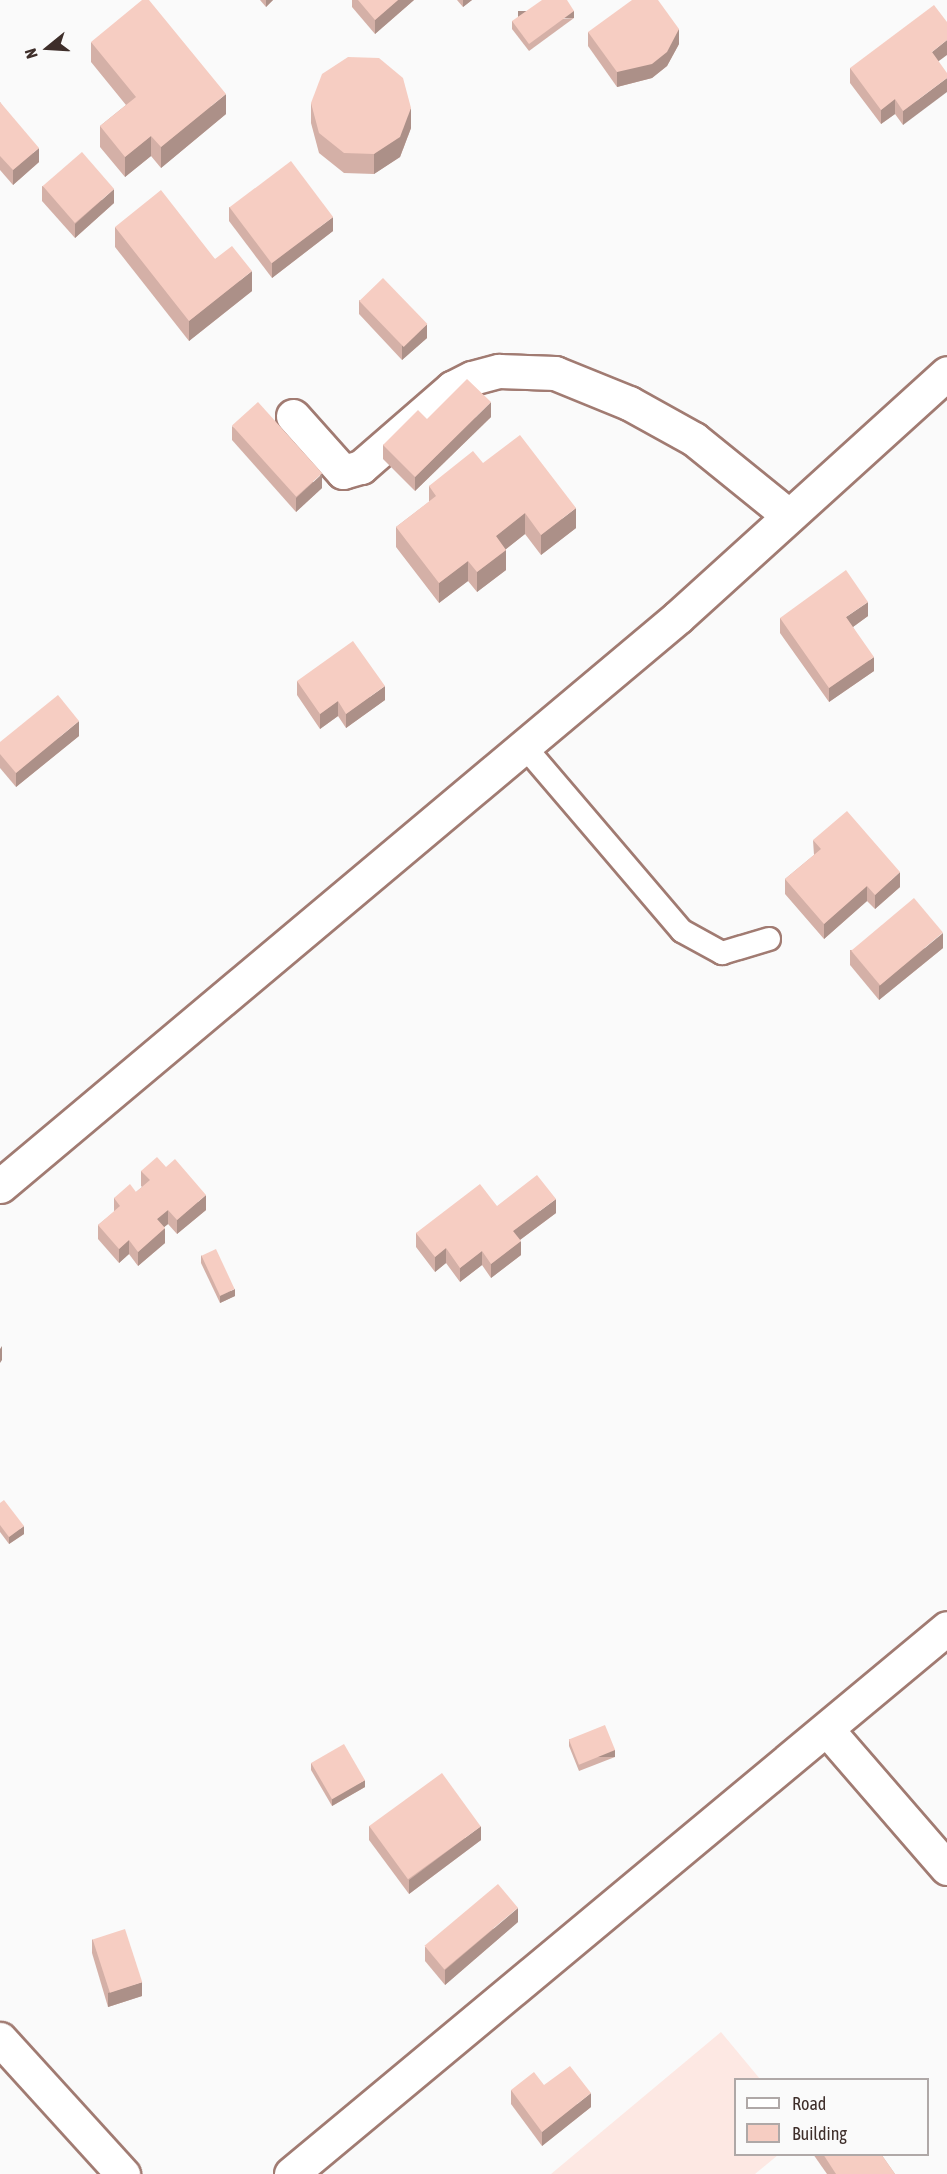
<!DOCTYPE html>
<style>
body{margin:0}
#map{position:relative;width:947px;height:2174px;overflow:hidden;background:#fafafa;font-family:"Asap Condensed",sans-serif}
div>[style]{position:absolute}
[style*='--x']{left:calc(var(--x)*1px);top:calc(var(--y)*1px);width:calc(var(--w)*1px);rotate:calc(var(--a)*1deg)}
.built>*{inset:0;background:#fde8e3}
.roads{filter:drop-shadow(2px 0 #a17b72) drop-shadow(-2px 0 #a17b72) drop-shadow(0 2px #a17b72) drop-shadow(0 -2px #a17b72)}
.service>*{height:22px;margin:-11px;padding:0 11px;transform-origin:11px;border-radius:11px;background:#fff}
.minor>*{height:33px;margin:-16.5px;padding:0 16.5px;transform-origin:16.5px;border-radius:16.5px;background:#fff}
.wall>*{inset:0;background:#d4b0a7}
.shaded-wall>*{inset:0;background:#ac9088;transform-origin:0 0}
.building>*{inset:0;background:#f6cdc2;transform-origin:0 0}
span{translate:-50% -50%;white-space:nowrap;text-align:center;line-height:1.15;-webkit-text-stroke:5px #fafafa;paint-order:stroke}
.legend{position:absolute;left:734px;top:2078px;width:195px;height:78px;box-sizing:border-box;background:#fafafa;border:2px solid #afa8a7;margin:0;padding:8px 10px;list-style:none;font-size:18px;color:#3e2e2a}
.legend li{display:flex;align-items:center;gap:12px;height:30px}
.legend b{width:30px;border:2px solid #afa8a7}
.north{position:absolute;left:18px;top:18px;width:60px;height:60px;-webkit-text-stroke:4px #fafafa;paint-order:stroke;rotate:252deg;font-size:16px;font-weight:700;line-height:24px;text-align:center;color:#3e2e2a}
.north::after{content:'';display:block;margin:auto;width:21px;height:27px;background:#3e2e2a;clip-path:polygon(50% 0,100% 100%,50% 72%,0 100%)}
</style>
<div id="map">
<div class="built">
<div style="clip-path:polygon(721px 2032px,760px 2079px,736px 2080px,736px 2154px,778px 2155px,755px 2174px,551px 2174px)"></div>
</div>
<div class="roads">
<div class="service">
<div style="--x:524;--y:746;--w:243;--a:49.5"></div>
<div style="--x:682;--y:931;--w:46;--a:28.8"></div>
<div style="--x:722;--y:953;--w:49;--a:-16.6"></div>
</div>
<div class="minor">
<div style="--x:293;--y:416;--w:75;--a:48.2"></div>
<div style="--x:343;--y:472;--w:19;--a:-16"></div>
<div style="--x:361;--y:467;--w:121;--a:-41"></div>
<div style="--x:452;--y:388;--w:22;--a:-27"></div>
<div style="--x:472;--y:378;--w:28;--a:-15"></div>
<div style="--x:499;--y:371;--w:56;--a:2"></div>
<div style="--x:555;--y:373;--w:80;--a:22.1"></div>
<div style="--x:629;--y:403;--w:74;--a:29"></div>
<div style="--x:694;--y:439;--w:122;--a:39"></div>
<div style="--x:0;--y:1186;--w:885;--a:-40"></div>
<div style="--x:678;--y:617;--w:363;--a:-42.2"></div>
<div style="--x:829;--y:1732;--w:180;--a:49.1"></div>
<div style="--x:0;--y:2039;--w:183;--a:47.7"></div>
<div style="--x:291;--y:2174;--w:853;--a:-39.77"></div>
</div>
</div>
<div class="wall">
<div style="clip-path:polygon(260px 0,273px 0,266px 7px)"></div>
<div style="clip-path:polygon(352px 0,414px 0,375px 34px,352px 7px)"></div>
<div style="clip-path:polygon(457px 0,472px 0,463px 7px)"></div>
<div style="clip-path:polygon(574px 18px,529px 51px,512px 29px,512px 21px)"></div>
<div style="clip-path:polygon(588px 32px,679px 44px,667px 66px,652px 78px,617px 87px,588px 46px)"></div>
<div style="clip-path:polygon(91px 42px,226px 114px,161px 168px,151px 156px,125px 177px,100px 147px,100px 126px,126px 105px,91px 62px)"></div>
<div style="clip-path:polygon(938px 61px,903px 125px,895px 114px,881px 124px,850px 83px,850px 68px)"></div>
<div style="clip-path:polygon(0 102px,39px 162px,13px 185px,0 170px)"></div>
<div style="clip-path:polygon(311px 103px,411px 128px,400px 157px,374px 174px,344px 173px,319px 153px,311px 123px)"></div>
<div style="clip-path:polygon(42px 186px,114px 203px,75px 238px,42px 201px)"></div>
<div style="clip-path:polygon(229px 207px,333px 231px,272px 278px,229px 221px)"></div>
<div style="clip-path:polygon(115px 227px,215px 259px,252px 291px,189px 341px,115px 247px)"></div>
<div style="clip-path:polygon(359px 300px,427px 338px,402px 360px,359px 314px)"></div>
<div style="clip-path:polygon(491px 417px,415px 491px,383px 459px,383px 445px,427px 419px)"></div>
<div style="clip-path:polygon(232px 426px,322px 488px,296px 512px,232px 440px)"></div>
<div style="clip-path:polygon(483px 463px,576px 528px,541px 555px,525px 534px,506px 549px,506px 570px,477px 592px,468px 581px,439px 603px,396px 547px,396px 527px,429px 502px,429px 486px)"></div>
<div style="clip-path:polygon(868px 616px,853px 627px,874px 671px,829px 702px,780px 633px,780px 618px)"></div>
<div style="clip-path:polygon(297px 681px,385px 700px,346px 728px,338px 716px,320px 729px,297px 695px)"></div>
<div style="clip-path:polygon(79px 736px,16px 787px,0 768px,0 742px)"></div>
<div style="clip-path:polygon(813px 840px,900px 887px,875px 909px,867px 901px,824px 939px,785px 894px,785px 879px,814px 855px)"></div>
<div style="clip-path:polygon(943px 948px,879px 1000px,850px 965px,850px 950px)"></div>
<div style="clip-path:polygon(166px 1167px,206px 1210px,177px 1234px,168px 1224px,164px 1227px,165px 1243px,138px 1266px,129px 1254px,119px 1263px,98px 1239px,98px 1225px,114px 1212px,114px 1198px,136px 1192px,142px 1187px,141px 1186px,141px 1171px)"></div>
<div style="clip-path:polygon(497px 1206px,556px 1213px,520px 1240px,521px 1255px,491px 1278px,482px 1265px,460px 1282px,446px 1263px,435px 1272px,416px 1247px,416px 1233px)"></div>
<div style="clip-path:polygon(201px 1255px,235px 1296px,220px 1303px,201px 1263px)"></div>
<div style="clip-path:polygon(0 1503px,24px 1534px,9px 1544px,0 1532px)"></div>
<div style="clip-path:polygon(569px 1739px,615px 1757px,579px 1771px,569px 1746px)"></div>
<div style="clip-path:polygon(311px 1763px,365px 1787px,332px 1806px,311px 1770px)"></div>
<div style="clip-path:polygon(369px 1826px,481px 1840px,409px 1894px,369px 1840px)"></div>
<div style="clip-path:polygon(518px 1922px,445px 1985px,425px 1961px,425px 1947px)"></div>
<div style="clip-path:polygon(92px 1939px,142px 1996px,108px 2007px,92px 1953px)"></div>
<div style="clip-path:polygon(511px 2090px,591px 2107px,542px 2146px,511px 2104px)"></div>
<div style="clip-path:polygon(813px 2154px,881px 2154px,895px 2174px,827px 2174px)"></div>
</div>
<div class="shaded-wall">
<div style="clip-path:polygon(266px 0,273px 0,266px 7px)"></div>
<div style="clip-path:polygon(398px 0,414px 0,375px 34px,375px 20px)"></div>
<div style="clip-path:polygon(463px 0,472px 0,463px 7px)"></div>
<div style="left:574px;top:11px;width:7px;height:56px;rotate:90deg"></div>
<div style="clip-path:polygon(679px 29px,679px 44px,667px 66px,652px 78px,617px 87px,617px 72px)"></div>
<div style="clip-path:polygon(947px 40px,947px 55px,932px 66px,932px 52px)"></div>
<div style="clip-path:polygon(947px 78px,947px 92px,903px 125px,903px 111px)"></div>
<div style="clip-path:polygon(226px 94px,226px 114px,161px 168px,161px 147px)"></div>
<div style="clip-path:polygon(895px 99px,895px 114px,881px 124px,881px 110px)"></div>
<div style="clip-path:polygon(411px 108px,411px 128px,400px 157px,374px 174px,374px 154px)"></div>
<div style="clip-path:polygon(151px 136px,151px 156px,125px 177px,125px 157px)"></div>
<div style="clip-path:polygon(39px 148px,39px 162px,13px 185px,13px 170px)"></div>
<div style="clip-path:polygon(114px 189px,114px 203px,75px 238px,75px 224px)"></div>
<div style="clip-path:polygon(333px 217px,333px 231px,272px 278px,272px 263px)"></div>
<div style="clip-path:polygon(252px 271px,252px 291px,189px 341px,189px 321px)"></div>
<div style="clip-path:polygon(427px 324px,427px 338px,402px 360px,402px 346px)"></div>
<div style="clip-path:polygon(491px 402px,491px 417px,415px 491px,415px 477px)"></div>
<div style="clip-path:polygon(322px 474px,322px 488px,296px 512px,296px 498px)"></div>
<div style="clip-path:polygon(576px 508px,576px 528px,541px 555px,541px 535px)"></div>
<div style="clip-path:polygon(525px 513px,525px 534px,496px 557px,496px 536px)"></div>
<div style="clip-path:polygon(506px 550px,506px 570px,477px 592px,477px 572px)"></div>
<div style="clip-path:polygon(468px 561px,468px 581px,439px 603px,439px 583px)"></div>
<div style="clip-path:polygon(868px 602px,868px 616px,846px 632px,846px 617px)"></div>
<div style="clip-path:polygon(874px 657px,874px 671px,829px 702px,829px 688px)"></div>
<div style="clip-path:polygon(385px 686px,385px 700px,346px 728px,346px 714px)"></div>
<div style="clip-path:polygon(338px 701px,338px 716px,320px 729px,320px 714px)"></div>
<div style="clip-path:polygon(79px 721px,79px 736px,16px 787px,16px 773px)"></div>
<div style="clip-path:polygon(900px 872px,900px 887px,875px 909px,875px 895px)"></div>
<div style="clip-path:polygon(867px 886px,867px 901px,824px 939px,824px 924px)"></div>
<div style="clip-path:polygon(943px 933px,943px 948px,879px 1000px,879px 986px)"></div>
<div style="clip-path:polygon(206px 1195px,206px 1210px,177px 1234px,177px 1220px)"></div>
<div style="clip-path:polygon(556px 1199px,556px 1213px,513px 1245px,513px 1231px)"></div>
<div style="clip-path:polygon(168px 1210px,168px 1224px,157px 1233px,157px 1219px)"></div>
<div style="clip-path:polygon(165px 1228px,165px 1243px,138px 1266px,138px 1252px)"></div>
<div style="clip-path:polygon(129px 1240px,129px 1254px,119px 1263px,119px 1249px)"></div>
<div style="clip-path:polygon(521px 1241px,521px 1255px,491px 1278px,491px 1264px)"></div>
<div style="clip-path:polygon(446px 1248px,446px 1263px,435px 1272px,435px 1257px)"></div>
<div style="clip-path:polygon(482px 1251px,482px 1265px,460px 1282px,460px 1268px)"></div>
<div style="clip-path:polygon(235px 1289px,235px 1296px,220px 1303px,220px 1296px)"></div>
<div style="clip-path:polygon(2px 1346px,2px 1360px,0 1363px,0 1349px)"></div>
<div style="clip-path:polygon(24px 1526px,24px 1534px,9px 1544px,9px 1537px)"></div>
<div style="left:615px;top:1750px;width:7px;height:39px;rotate:90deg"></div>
<div style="clip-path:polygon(365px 1780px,365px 1787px,332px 1806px,332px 1798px)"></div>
<div style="clip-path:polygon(481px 1826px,481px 1840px,409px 1894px,409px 1880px)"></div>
<div style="clip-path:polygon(518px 1908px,518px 1922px,445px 1985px,445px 1970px)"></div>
<div style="clip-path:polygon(142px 1982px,142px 1996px,108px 2007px,108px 1993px)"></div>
<div style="clip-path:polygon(591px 2093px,591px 2107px,542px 2146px,542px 2132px)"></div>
</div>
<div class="building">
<div style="clip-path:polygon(142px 0,149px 0,226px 94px,161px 147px,151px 136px,125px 157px,100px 126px,136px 97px,91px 42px)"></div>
<div style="clip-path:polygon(358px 0,398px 0,375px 20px)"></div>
<div style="clip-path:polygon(542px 0,567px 0,574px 11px,529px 44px,512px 21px)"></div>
<div style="clip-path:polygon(632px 0,658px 0,679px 29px,667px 52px,652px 64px,617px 72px,588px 32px)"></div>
<div style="clip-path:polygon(934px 5px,947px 22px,947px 40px,932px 52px,947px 73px,947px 78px,903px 111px,895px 99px,881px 110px,850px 68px)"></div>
<div style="clip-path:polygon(348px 57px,379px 58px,403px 78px,411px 108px,400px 137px,374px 154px,344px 153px,319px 133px,311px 103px,322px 74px)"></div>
<div style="clip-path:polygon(0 102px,39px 148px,13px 170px,0 156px)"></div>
<div style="left:82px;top:152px;width:49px;height:52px;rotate:49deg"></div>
<div style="left:291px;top:161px;width:70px;height:77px;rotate:53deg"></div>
<div style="clip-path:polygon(161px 190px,215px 259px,232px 246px,252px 271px,189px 321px,115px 227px)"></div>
<div style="left:383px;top:278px;width:64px;height:33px;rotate:46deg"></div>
<div style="clip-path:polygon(467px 379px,491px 402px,415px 477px,383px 445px,418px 410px,427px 419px)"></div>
<div style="left:258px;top:402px;width:96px;height:35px;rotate:48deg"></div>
<div style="clip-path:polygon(520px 435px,576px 508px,541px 535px,525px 513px,496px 536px,506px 550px,477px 572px,468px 561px,439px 583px,396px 527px,436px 496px,429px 486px,473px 451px,483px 463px)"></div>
<div style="clip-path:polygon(846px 570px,868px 602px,846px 617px,874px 657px,829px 688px,780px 618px)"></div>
<div style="clip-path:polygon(353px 641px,385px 686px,346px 714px,338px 701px,320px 714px,297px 681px)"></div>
<div style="clip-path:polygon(58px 695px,79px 721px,16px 773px,0 754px,0 742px)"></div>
<div style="clip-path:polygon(847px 811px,900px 872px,875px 895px,867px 886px,824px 924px,785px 879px,821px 849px,813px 840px)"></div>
<div style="left:914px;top:898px;width:45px;height:82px;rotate:50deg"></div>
<div style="clip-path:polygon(157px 1157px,166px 1167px,175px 1159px,206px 1195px,177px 1220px,168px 1210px,157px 1219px,165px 1228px,138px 1252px,129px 1240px,119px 1249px,98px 1225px,120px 1206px,114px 1198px,130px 1184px,136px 1192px,150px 1180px,141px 1171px)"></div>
<div style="clip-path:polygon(537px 1175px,556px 1199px,513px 1231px,521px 1241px,491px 1264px,482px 1251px,460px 1268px,446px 1248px,435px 1257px,416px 1233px,480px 1184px,497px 1206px)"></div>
<div style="left:216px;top:1249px;width:44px;height:16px;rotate:65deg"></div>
<div style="clip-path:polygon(4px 1500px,24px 1526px,9px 1537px,0 1525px,0 1503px)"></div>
<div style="left:605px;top:1725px;width:27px;height:39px;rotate:68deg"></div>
<div style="left:344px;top:1744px;width:42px;height:38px;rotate:60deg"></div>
<div style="left:442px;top:1773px;width:66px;height:90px;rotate:54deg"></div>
<div style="left:498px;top:1884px;width:31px;height:96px;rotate:50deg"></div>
<div style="left:125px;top:1929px;width:56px;height:34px;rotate:72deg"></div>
<div style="clip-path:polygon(570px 2066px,591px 2093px,542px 2132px,511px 2090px,534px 2072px,544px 2085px)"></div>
<div style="clip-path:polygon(823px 2154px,881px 2154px,895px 2174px,836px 2174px)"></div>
</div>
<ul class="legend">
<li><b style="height:8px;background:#fff"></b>Road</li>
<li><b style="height:16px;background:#f6cdc2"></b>Building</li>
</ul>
<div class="north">N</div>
</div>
